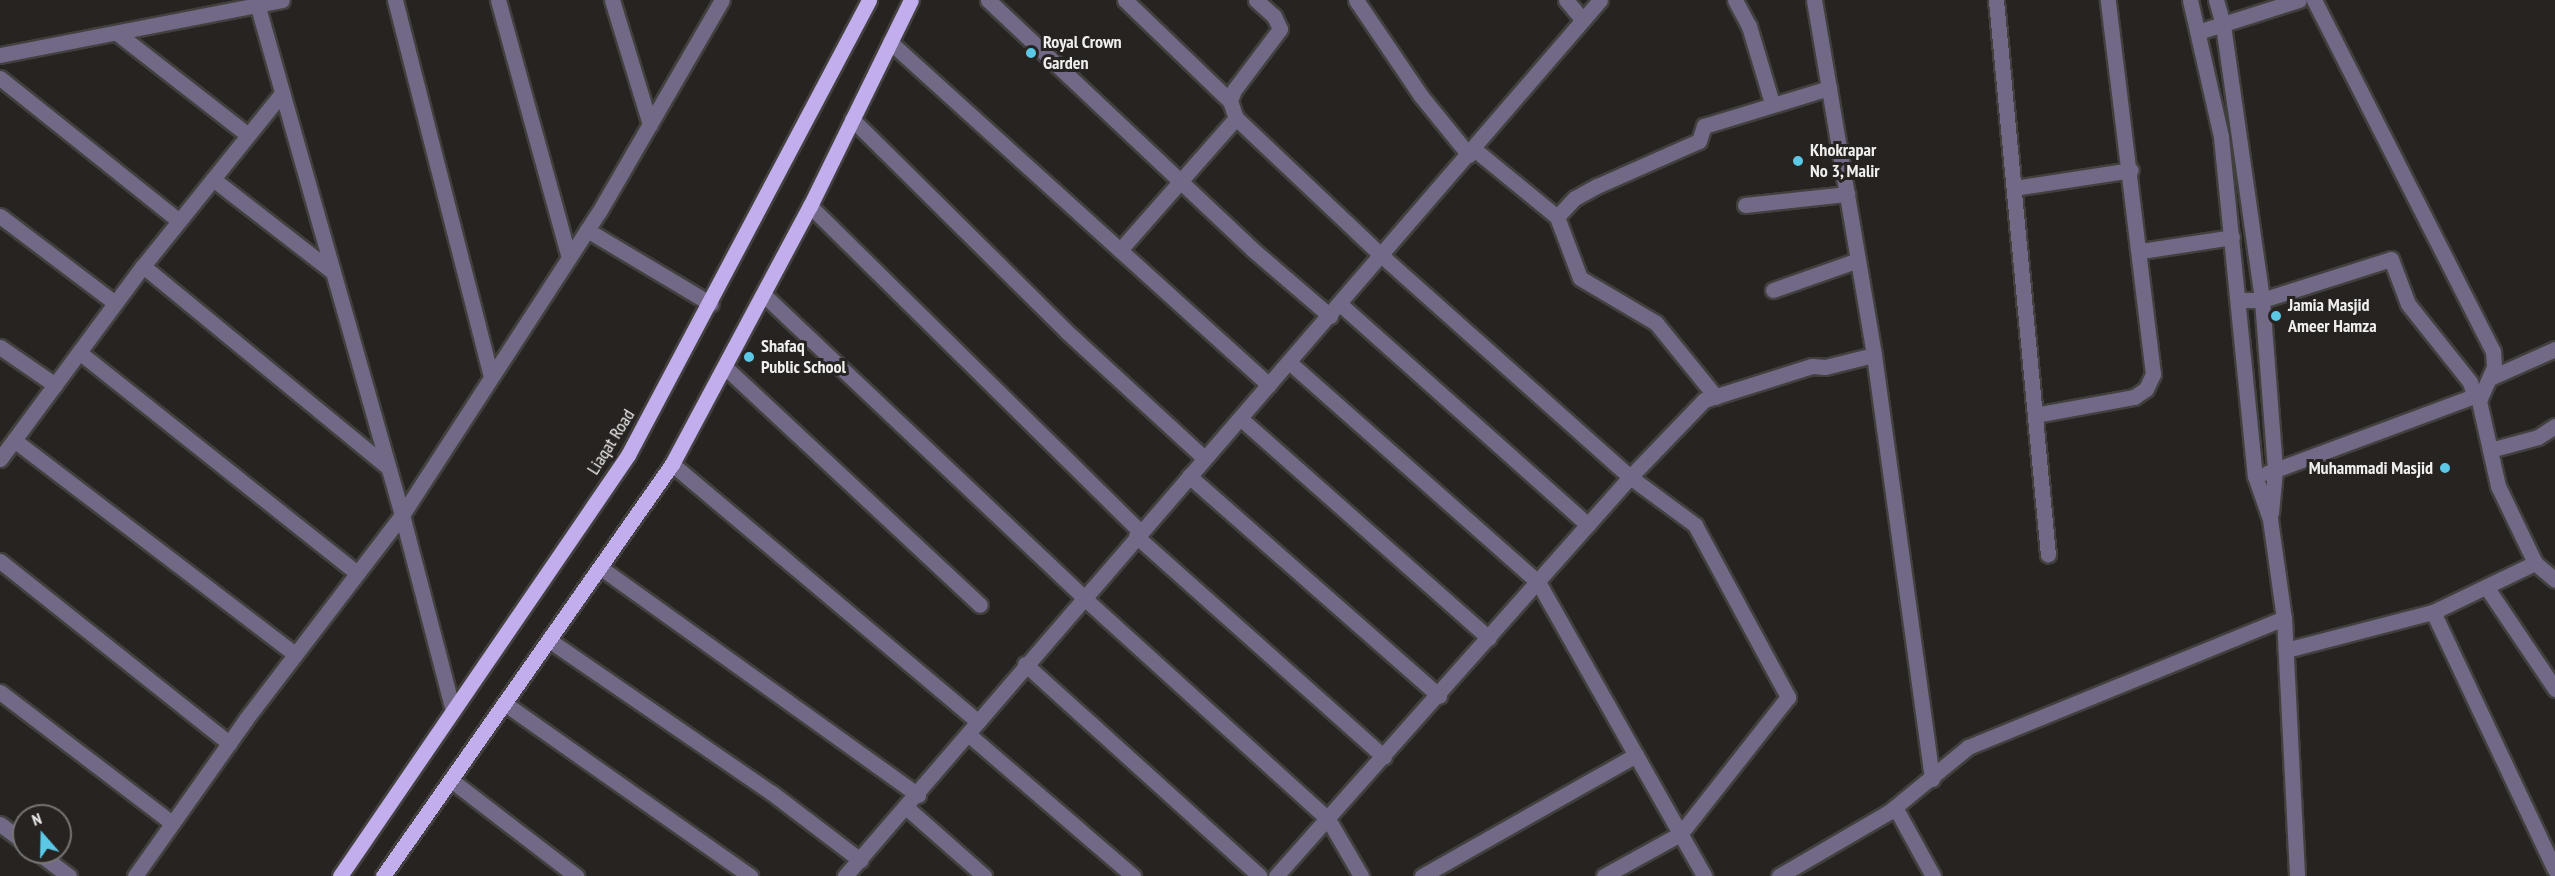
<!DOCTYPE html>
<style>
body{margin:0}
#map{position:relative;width:2555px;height:876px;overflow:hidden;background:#262321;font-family:"PT Sans Narrow",sans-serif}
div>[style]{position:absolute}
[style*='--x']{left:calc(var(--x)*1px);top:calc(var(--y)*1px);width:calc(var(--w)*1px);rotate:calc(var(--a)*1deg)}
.roads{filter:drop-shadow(2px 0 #42403e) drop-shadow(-2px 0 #42403e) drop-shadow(0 2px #42403e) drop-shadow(0 -2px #42403e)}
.minor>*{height:15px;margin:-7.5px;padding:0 7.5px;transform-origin:7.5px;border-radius:7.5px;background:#726987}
.major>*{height:15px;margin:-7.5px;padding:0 7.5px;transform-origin:7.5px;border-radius:7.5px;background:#c2aeed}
.dots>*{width:16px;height:16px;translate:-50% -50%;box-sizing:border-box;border:3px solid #262321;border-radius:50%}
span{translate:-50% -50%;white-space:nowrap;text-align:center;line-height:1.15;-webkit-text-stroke:6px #262321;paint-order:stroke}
.poi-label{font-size:18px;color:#f1efee;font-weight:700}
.left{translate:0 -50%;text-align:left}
.right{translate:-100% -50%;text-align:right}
.street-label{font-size:18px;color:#f1efee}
.north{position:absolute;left:12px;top:804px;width:60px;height:60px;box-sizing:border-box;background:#262321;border:2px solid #777573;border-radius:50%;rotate:340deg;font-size:16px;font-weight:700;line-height:24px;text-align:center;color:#f1efee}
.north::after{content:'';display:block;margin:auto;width:21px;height:27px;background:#5bc8e6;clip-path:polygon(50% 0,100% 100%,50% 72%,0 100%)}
</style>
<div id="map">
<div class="roads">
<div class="minor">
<div style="--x:256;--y:0;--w:535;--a:74.17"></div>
<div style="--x:402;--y:515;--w:198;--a:75.4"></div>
<div style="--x:395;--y:0;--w:388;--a:75.7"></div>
<div style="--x:498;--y:0;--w:267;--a:74.6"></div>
<div style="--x:612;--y:0;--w:130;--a:73"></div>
<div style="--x:988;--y:0;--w:363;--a:43.3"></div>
<div style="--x:1252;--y:249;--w:103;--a:40.7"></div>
<div style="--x:1125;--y:0;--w:146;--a:43.9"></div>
<div style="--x:1256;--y:0;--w:24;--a:42"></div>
<div style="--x:1274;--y:16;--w:14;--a:65"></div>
<div style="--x:1280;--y:29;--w:76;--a:127"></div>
<div style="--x:1234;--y:90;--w:12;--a:110"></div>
<div style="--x:1230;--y:101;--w:18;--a:71"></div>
<div style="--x:1236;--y:118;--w:201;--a:43.4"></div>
<div style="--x:1382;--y:256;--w:332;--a:41.7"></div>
<div style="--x:1630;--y:477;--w:81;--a:36.4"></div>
<div style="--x:1695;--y:525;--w:196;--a:61.6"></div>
<div style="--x:1788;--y:697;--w:174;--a:128.2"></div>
<div style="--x:1680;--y:834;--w:87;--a:151.1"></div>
<div style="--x:1356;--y:0;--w:116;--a:55.9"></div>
<div style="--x:1421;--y:96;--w:76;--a:50.9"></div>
<div style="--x:1566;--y:0;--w:26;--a:50"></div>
<div style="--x:1735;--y:0;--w:30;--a:62"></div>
<div style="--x:1749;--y:26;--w:80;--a:73.4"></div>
<div style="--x:1814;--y:0;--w:360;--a:80.4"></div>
<div style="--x:1874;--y:355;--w:428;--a:82.2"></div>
<div style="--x:1996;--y:0;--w:557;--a:84.65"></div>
<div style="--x:2190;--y:0;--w:140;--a:77.2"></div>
<div style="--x:2221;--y:137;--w:341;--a:84.3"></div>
<div style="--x:2255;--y:476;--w:46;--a:70.8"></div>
<div style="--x:2270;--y:519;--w:100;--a:82"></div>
<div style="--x:2284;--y:618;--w:258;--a:87.1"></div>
<div style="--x:2216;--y:0;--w:26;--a:74"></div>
<div style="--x:2223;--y:25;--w:278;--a:81.9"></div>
<div style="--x:2262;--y:300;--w:170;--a:85.6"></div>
<div style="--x:2275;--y:470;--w:43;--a:95.3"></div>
<div style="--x:2314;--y:0;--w:394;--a:63"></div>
<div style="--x:2493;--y:351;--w:16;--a:86"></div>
<div style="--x:2494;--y:367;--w:37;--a:114"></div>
<div style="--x:2198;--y:32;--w:106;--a:-17.6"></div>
<div style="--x:117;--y:33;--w:166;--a:37.9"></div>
<div style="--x:890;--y:42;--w:511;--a:42.15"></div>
<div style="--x:0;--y:55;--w:287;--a:-11"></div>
<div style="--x:0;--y:78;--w:229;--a:38.6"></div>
<div style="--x:852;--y:119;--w:301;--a:44.7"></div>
<div style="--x:1066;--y:331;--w:188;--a:42.6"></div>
<div style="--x:1474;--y:149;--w:107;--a:39.3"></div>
<div style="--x:1557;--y:217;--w:65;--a:69.3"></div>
<div style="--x:1580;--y:278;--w:88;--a:30.6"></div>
<div style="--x:1656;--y:323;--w:95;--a:51"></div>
<div style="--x:213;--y:179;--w:152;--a:37.8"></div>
<div style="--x:2014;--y:188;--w:118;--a:-8.7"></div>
<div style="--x:1745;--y:205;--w:103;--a:-6.2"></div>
<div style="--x:810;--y:206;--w:465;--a:44.6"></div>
<div style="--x:0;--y:216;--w:144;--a:37.1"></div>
<div style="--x:1557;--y:217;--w:26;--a:-47"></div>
<div style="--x:1575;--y:198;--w:25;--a:-29"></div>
<div style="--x:1597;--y:186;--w:111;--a:-23.8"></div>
<div style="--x:1699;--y:141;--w:16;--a:-72"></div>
<div style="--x:1704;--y:126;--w:131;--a:-16.9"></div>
<div style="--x:587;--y:230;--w:144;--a:30.8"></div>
<div style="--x:1120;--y:250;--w:176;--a:-48.7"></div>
<div style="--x:2141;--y:251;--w:92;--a:-8.7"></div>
<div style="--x:143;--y:266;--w:317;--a:39.4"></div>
<div style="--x:1773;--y:290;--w:90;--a:-19.4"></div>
<div style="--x:764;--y:295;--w:439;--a:43.4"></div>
<div style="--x:1083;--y:597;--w:331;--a:42.2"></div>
<div style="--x:1328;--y:819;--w:66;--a:59.9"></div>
<div style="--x:2239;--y:300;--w:23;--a:0"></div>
<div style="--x:2262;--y:300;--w:135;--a:-17.6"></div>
<div style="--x:2391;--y:259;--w:48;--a:69.3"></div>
<div style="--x:2408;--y:304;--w:100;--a:51.5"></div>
<div style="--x:2470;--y:382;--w:15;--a:74"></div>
<div style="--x:1340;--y:304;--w:332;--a:41.7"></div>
<div style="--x:0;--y:347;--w:67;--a:34.6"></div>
<div style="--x:79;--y:352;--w:355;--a:38.5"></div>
<div style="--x:1289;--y:362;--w:332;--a:41.5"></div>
<div style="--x:1538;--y:582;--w:338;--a:60.5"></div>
<div style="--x:726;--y:368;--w:347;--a:43"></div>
<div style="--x:2490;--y:378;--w:71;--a:-24"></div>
<div style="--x:2035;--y:415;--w:101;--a:-10.3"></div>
<div style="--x:2134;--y:397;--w:14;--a:-34"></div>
<div style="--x:2146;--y:389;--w:17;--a:-65"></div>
<div style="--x:2153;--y:374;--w:377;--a:-96.9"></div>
<div style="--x:1240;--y:418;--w:332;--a:41.5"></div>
<div style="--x:14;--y:440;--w:353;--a:37.3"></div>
<div style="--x:2490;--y:450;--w:50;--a:-15.2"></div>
<div style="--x:2538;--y:437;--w:20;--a:-33"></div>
<div style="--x:0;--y:459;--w:240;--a:-53.5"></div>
<div style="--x:143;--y:266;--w:222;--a:-51.2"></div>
<div style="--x:672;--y:464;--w:400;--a:40.1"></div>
<div style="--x:2267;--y:473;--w:221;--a:-20.4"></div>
<div style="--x:2474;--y:396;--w:7;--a:45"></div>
<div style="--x:2479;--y:401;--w:87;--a:77.4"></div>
<div style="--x:2498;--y:486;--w:85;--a:64.3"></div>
<div style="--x:2535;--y:563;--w:26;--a:40"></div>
<div style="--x:1189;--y:476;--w:333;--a:41.3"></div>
<div style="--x:1136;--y:536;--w:332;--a:41.7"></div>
<div style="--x:0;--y:561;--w:293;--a:38.5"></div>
<div style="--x:601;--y:568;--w:390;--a:35.6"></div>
<div style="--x:2487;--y:588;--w:122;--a:56"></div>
<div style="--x:2433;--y:612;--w:285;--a:64.7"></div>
<div style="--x:549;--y:640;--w:270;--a:34.5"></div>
<div style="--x:772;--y:793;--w:111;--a:37.3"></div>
<div style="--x:2286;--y:650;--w:152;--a:-14.5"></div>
<div style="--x:2433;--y:612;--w:113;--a:-25.7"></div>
<div style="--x:1025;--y:664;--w:316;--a:42.1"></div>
<div style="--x:0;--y:692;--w:216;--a:37.3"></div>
<div style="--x:504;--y:703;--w:301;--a:35.1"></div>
<div style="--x:968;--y:734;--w:218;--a:40.7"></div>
<div style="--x:451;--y:780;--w:158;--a:37.5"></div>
<div style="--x:1895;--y:807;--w:79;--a:61.2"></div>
<div style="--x:907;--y:808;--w:103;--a:41.4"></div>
<div style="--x:0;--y:824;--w:30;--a:37"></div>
<div style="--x:37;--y:852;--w:40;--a:37"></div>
<div style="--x:135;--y:876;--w:192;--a:-54.7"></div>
<div style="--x:246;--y:719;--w:257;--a:-52.6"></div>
<div style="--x:402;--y:515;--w:361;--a:-57"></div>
<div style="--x:599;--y:212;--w:245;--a:-59.9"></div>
<div style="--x:845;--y:876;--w:1156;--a:-49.24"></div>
<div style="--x:1276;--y:876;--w:533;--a:-48.42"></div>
<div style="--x:1630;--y:477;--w:107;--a:-46.1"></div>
<div style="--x:1704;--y:400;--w:113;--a:-17.5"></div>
<div style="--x:1812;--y:366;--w:13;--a:4"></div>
<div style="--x:1825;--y:367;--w:50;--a:-13.8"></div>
<div style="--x:1422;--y:876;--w:246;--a:-29.5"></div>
<div style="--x:1779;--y:876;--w:127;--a:-30.2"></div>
<div style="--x:1889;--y:812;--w:102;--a:-39.4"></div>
<div style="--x:1968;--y:747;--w:341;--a:-22.2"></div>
</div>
<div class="major">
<div style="--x:340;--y:876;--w:510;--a:-55.62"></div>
<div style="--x:628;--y:455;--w:515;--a:-62.09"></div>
<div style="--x:383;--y:876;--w:503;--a:-54.95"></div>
<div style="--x:672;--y:464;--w:293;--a:-61.9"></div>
<div style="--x:810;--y:206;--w:229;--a:-63.9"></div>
</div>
</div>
<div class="dots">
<div style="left:1031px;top:53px;background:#5bc8e6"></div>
<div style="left:1798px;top:161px;background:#5bc8e6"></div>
<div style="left:2276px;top:316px;background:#5bc8e6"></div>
<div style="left:749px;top:357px;background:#5bc8e6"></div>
<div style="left:2445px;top:468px;background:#5bc8e6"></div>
</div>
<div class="poi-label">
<span class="left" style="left:1043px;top:53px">Royal Crown<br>Garden</span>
<span class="left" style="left:1810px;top:161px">Khokrapar<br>No 3, Malir</span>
<span class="left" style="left:2288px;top:316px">Jamia Masjid<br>Ameer Hamza</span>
<span class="left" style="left:761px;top:357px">Shafaq<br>Public School</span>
<span class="right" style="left:2433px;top:468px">Muhammadi Masjid</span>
</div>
<div class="street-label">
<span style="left:611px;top:442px;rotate:-58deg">Liaqat Road</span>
</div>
<div class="north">N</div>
</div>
